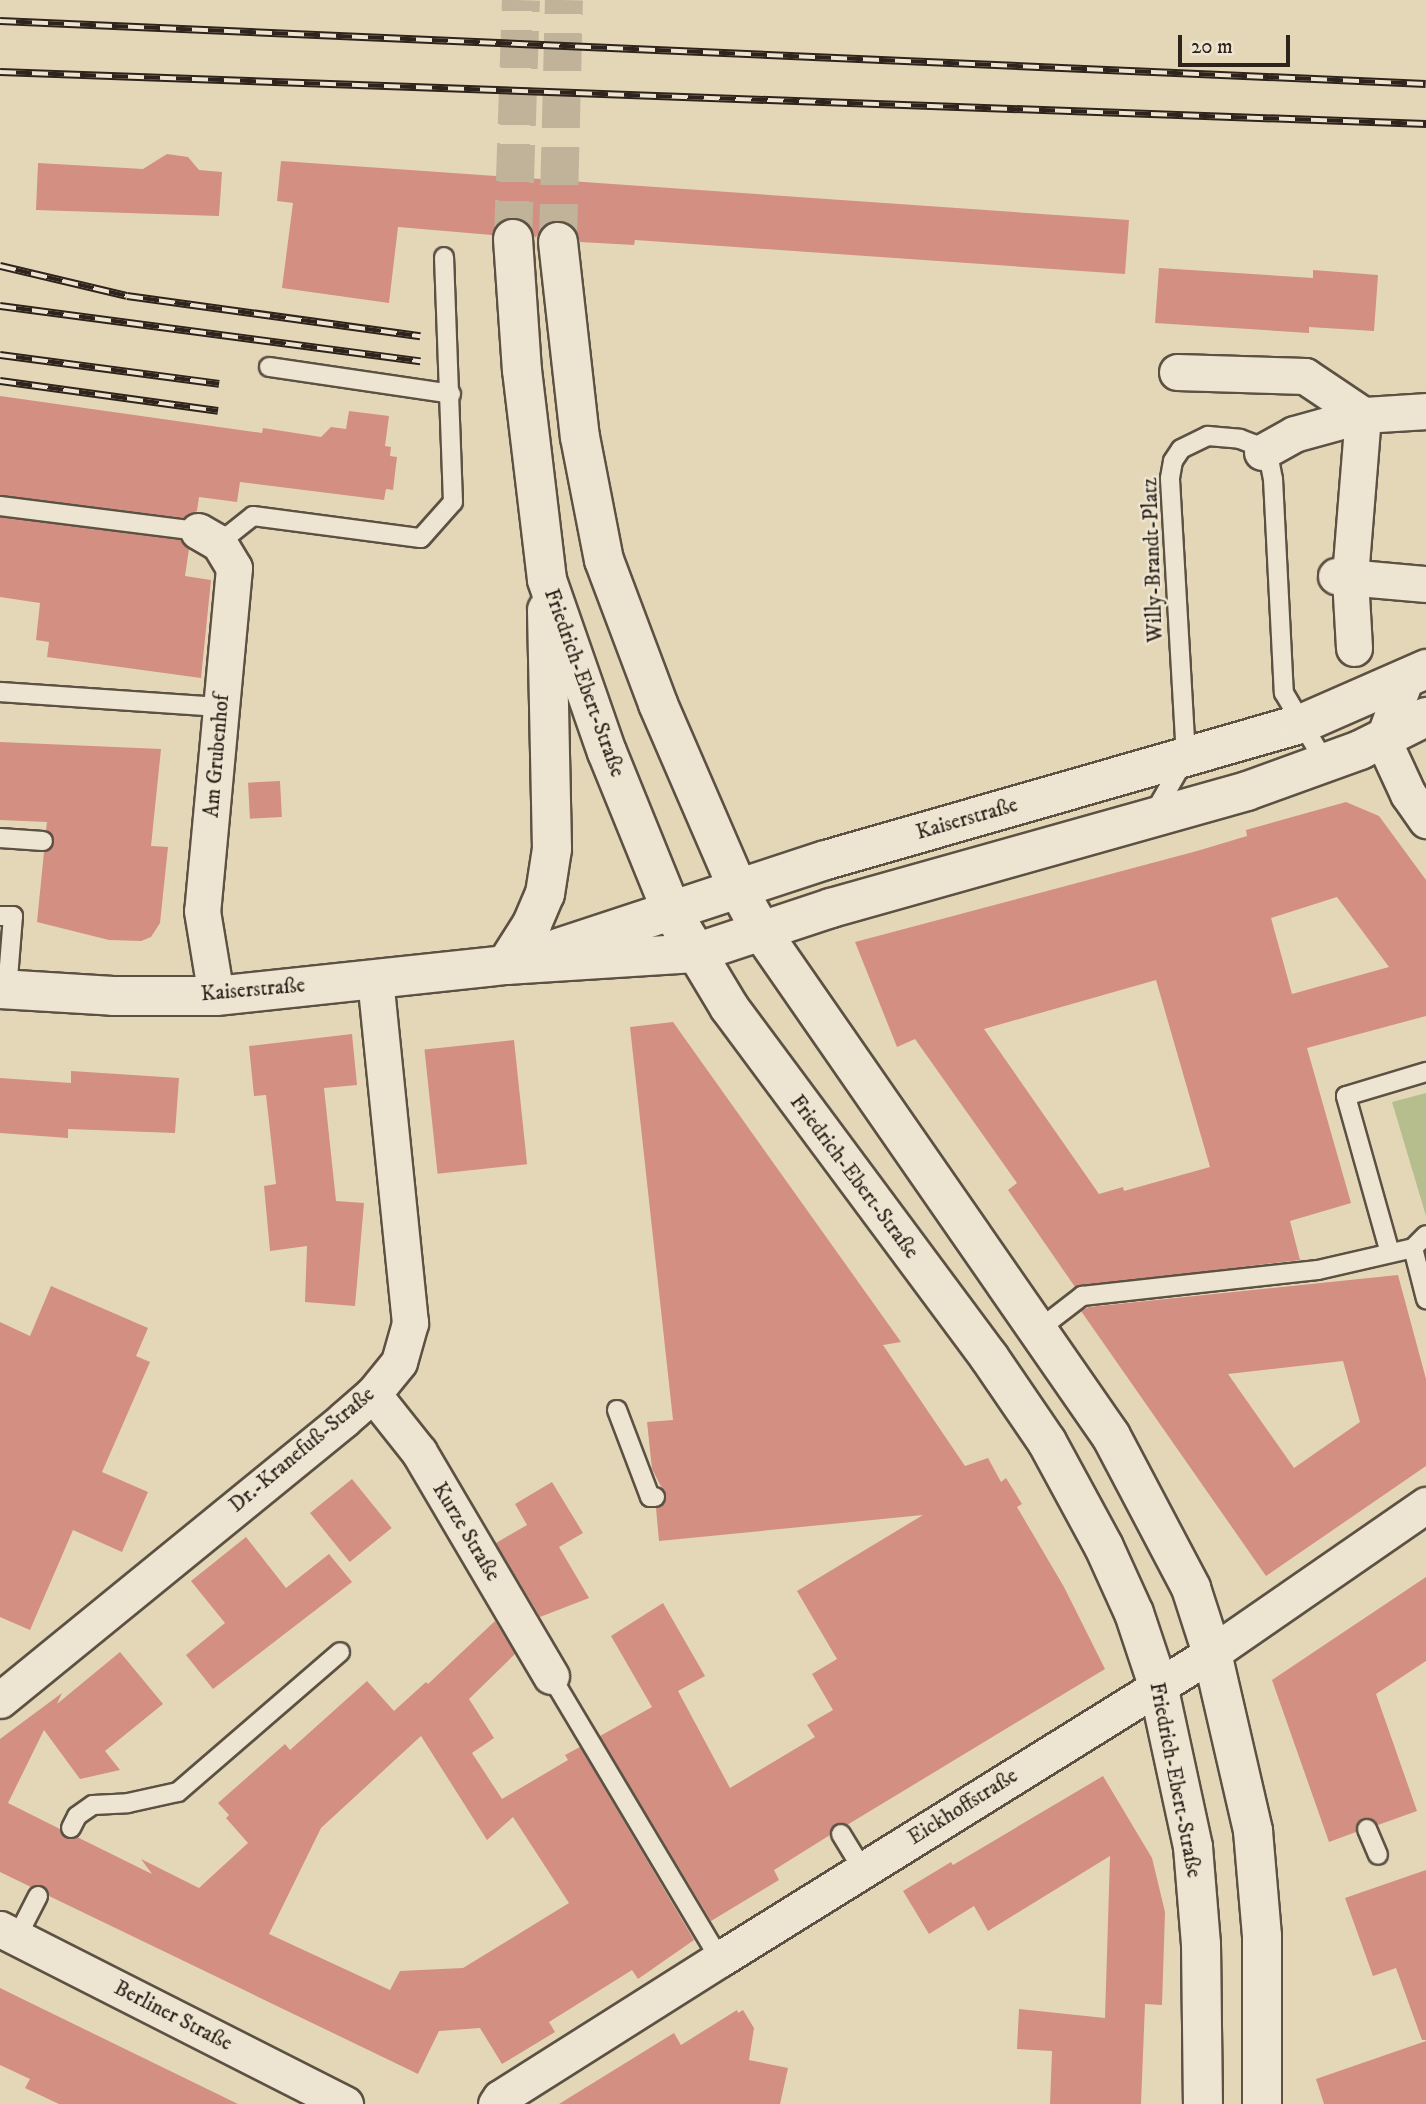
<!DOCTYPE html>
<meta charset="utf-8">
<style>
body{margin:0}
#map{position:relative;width:1426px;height:2104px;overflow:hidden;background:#e4d7b8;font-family:"IM FELL DW Pica",serif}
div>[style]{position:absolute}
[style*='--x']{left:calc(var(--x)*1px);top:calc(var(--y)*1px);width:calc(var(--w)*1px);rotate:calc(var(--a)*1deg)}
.green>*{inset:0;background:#b6be8e}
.building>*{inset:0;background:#d38f81;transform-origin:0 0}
.secondary-tunnel>*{height:38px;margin-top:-19px;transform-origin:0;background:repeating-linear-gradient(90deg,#c0b399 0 38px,transparent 0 57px)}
.roads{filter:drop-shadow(2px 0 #5c5143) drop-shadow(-2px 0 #5c5143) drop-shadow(0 2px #5c5143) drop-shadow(0 -2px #5c5143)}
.lane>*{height:18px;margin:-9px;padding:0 9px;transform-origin:9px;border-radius:9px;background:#ede5d1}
.street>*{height:35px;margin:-17.5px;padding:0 17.5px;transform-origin:17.5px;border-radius:17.5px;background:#ede5d1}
.secondary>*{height:38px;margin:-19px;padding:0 19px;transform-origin:19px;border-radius:19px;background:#ede5d1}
.rail>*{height:8px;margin-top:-4px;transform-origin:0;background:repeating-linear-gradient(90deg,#ede5d1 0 16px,#2e241c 0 32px);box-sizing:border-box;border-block:2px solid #2e241c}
span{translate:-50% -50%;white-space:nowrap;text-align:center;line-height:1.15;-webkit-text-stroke:5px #ede5d1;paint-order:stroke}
.street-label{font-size:21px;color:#2e241c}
.scale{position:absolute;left:1178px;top:35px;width:112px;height:32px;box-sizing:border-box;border:4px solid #2e241c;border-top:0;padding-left:9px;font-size:21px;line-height:24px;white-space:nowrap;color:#2e241c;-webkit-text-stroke:5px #ede5d1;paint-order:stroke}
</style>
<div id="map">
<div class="green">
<div style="clip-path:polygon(1426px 1093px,1426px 1216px,1392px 1102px)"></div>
</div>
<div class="building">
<div style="clip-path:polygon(167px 154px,188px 157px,199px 170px,222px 172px,219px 216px,36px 210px,38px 163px,143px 169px)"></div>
<div style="clip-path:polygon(281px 161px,1129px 220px,1125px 274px,635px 240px,634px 245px,580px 242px,575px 229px,566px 222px,556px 220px,545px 225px,535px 238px,531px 226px,523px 220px,512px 217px,500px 221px,492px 235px,398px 227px,389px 303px,282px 288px,293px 203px,277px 201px)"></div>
<div style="clip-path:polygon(1159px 268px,1313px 278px,1313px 270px,1378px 275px,1374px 331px,1309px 327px,1309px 333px,1155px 323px)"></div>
<div style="clip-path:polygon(0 396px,262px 433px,263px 428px,321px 437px,331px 427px,346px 429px,349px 411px,389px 416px,385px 446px,391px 447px,390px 456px,397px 457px,393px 490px,386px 489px,384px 500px,240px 482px,237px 502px,199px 497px,197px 511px,184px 518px,0 495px)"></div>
<div style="clip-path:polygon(0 517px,180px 540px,189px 549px,185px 576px,211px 580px,201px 678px,47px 657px,49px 642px,36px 640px,40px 603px,0 597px)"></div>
<div style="clip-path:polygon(0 742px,161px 749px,151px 846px,168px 847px,160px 923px,151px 937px,141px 941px,109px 940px,37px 922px,44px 852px,53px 847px,53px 837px,46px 830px,47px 822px,0 820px)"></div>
<div style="left:280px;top:781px;width:36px;height:32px;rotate:87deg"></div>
<div style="clip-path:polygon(evenodd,1346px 802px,1379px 816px,1426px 880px,1426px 1016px,1307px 1048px,1351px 1203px,1290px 1221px,1300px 1260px,1075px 1287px,1008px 1190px,1017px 1183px,915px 1039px,897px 1047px,855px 942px,1197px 851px,1247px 836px,1246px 830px,1346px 802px,1337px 897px,1389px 967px,1292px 994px,1271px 918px,1337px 897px,1346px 802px,1156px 980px,1210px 1167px,1124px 1191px,1123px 1187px,1099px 1194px,984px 1029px,1156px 980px)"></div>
<div style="clip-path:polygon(673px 1022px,901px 1342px,883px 1345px,965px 1466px,988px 1458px,1001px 1482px,1006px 1478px,1022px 1504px,1017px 1507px,1064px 1587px,1105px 1669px,847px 1825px,835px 1825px,830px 1835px,774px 1870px,779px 1880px,711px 1921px,600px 1736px,652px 1707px,611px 1636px,663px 1603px,705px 1676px,678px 1691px,730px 1788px,815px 1737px,807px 1725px,833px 1710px,812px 1674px,837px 1659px,797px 1591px,923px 1515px,659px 1541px,656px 1508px,664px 1503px,666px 1496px,652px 1469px,647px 1422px,673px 1420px,630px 1027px)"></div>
<div style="clip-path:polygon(352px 1034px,357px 1085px,324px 1088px,336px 1201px,364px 1203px,355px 1306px,305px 1302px,307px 1246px,270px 1251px,264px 1186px,276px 1184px,266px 1095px,254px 1096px,249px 1046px)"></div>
<div style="left:514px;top:1040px;width:125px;height:90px;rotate:84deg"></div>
<div style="clip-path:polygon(71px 1071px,179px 1078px,175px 1133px,68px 1129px,68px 1138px,0 1133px,0 1078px,71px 1083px)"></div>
<div style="clip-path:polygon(evenodd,1398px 1275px,1426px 1379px,1426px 1466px,1266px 1576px,1081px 1311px,1089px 1307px,1398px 1275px,1343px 1361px,1360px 1422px,1294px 1468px,1228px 1374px,1343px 1361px)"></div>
<div style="clip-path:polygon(51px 1286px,148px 1328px,136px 1356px,150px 1362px,102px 1472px,148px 1492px,122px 1552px,73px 1530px,30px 1630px,0 1617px,0 1322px,30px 1336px)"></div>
<div style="left:352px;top:1479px;width:63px;height:54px;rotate:51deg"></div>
<div style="clip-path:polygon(552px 1482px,583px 1533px,559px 1547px,589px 1598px,540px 1617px,496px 1543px,527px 1525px,515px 1504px)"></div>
<div style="clip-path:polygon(246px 1537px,286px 1588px,329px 1554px,352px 1582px,213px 1689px,186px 1655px,225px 1623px,191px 1581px)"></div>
<div style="clip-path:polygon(1426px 1577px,1426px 1661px,1376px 1694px,1417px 1811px,1378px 1825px,1373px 1820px,1363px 1818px,1358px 1823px,1356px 1832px,1329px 1842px,1272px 1680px)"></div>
<div style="clip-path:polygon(evenodd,495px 1621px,515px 1654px,469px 1699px,494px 1738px,472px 1753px,502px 1799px,568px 1760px,565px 1755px,580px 1747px,694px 1940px,638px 1979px,632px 1970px,549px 2022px,555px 2032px,502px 2064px,480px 2028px,439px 2031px,418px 2074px,49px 1896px,43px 1886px,31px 1887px,0 1872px,0 1739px,62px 1693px,57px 1704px,120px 1652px,163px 1704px,105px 1751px,120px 1770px,80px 1779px,44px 1730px,8px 1803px,60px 1829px,67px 1838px,77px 1837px,152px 1874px,141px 1859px,199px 1888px,248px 1843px,226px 1818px,229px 1815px,218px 1803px,285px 1744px,290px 1750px,367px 1681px,394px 1711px,426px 1682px,428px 1684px,495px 1621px,421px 1736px,487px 1840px,513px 1817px,569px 1903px,463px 1968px,400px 1971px,390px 1990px,269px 1934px,321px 1828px,421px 1736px)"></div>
<div style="clip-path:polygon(1103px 1776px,1152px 1858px,1165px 1912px,1162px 2005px,1145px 2004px,1141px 2104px,1050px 2104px,1052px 2051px,1017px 2049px,1019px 2009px,1105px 2018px,1110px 1856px,988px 1931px,974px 1906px,929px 1934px,903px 1891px,951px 1862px,953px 1865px)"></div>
<div style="clip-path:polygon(1426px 1870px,1426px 2040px,1422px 2040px,1396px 1968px,1373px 1976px,1345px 1898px)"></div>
<div style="clip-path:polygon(0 1988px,45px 2010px,238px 2104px,59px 2104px,25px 2088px,30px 2079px,0 2065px)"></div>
<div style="clip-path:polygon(737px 2010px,738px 2013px,743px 2010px,754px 2028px,749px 2060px,788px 2068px,780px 2104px,559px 2104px,674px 2033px,681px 2045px)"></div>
<div style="clip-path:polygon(1426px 2041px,1426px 2104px,1324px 2104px,1316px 2079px)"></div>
</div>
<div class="secondary-tunnel">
<div style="--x:513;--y:239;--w:239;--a:-88.1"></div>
<div style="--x:558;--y:242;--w:242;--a:-88.6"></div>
</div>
<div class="roads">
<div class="lane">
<div style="--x:269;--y:367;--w:184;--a:8.4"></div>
<div style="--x:0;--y:506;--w:200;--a:7.2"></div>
<div style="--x:219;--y:543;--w:43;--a:-38.5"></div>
<div style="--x:253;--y:516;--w:169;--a:7.5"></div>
<div style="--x:421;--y:538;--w:48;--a:-48.4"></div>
<div style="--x:453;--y:502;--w:245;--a:-92.1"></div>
<div style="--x:0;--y:692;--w:222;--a:3.9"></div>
<div style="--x:1153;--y:815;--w:67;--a:-60.4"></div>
<div style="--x:1186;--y:757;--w:279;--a:-93.3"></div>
<div style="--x:1170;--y:478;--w:17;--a:-80"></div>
<div style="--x:1173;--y:461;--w:14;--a:-56"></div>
<div style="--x:1181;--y:449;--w:30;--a:-26"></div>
<div style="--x:1208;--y:436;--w:32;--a:5"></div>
<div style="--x:1240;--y:439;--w:14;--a:21"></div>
<div style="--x:1253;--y:444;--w:26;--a:50"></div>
<div style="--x:1270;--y:464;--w:15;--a:79"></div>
<div style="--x:1273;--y:479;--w:214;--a:87.1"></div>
<div style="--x:1284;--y:693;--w:82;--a:59.4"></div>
<div style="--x:0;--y:838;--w:43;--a:4"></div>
<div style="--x:0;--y:916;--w:13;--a:0"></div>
<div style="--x:13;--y:916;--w:74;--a:94.6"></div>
<div style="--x:1413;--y:1248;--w:53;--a:75.7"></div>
<div style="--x:1390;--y:1253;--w:163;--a:-105.7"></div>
<div style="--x:1346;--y:1096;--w:84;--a:-16.7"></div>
<div style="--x:1038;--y:1330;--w:56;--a:-37.7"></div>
<div style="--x:1082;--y:1296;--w:237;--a:-6.3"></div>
<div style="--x:1318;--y:1270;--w:98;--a:-13"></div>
<div style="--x:1413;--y:1248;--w:18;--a:-45"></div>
<div style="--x:617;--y:1410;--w:93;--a:69.2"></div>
<div style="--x:650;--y:1497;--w:5;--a:0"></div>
<div style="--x:551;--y:1676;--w:330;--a:59.2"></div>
<div style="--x:71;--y:1828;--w:13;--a:-63"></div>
<div style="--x:77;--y:1816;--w:19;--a:-35"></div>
<div style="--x:93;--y:1805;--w:35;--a:-3"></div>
<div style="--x:128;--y:1803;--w:51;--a:-12.4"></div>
<div style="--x:178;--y:1792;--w:214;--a:-40.8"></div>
<div style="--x:1367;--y:1829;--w:28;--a:67"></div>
<div style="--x:841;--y:1834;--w:42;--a:58.6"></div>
<div style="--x:17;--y:1937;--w:46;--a:-62.9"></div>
</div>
<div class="street">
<div style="--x:1177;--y:372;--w:128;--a:1.8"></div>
<div style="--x:1305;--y:376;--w:70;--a:33.9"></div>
<div style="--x:1363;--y:415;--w:164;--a:94.6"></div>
<div style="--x:1350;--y:578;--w:70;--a:86.7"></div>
<div style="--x:1262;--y:452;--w:37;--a:-29"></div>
<div style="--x:1294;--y:434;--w:72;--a:-15.4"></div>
<div style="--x:1363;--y:415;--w:63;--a:-3.6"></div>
<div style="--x:198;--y:531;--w:24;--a:30"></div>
<div style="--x:219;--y:543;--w:29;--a:59"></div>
<div style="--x:234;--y:568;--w:344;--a:95.3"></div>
<div style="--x:202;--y:911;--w:86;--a:80.6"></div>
<div style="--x:1336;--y:576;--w:90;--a:5.1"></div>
<div style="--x:1405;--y:680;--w:64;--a:110.1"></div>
<div style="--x:1383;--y:740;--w:60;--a:65.2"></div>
<div style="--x:1408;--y:794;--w:32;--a:55"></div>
<div style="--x:373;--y:1394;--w:74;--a:51.6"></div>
<div style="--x:419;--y:1452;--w:260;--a:59.5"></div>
<div style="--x:0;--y:1700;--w:443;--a:-39.2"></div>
<div style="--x:343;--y:1420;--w:40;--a:-41"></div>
<div style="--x:373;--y:1394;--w:41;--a:-50.9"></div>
<div style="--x:399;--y:1362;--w:41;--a:-74.2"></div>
<div style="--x:410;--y:1323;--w:347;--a:-95.8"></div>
<div style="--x:0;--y:1929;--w:387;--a:26.9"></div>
<div style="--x:496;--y:2104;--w:7;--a:-56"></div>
<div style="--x:500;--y:2098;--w:260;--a:-32.3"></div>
<div style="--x:720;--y:1959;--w:579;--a:-31.88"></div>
<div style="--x:1212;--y:1653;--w:260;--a:-34.7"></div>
</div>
<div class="secondary">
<div style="--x:513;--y:239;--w:131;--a:86.1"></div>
<div style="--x:522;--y:370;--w:211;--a:83.2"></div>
<div style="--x:547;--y:580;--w:182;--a:70.8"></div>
<div style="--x:607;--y:752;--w:173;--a:67.9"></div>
<div style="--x:672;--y:912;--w:111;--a:59"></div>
<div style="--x:729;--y:1007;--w:436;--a:53.4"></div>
<div style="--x:989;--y:1357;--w:103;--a:55.7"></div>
<div style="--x:1047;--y:1442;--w:119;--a:61.5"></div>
<div style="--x:1104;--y:1547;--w:72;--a:65.6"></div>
<div style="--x:1134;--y:1613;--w:76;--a:71.6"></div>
<div style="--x:1158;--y:1685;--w:166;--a:77.8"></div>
<div style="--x:1193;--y:1847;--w:97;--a:85.3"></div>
<div style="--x:1201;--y:1944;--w:160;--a:89.3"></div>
<div style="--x:558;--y:242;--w:196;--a:83.6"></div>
<div style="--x:580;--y:437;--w:125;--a:79"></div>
<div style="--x:604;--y:560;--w:154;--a:69.4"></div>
<div style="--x:658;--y:704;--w:202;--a:66.6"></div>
<div style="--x:738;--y:889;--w:48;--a:61.3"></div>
<div style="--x:761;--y:931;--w:614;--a:55.28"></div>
<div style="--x:1111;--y:1436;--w:172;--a:62.2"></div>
<div style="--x:1191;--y:1588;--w:68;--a:72.1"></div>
<div style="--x:1212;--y:1653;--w:183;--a:77"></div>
<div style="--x:1253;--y:1831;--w:105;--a:85.1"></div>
<div style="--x:1262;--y:1936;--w:168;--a:90"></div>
<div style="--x:558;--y:948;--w:282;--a:-18.2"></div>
<div style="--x:826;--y:860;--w:494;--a:-16"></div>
<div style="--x:1301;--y:724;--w:137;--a:-23.7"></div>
<div style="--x:506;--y:965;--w:49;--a:-57.6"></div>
<div style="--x:532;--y:924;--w:33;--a:-67"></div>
<div style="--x:545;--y:894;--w:46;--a:-81.2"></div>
<div style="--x:552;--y:849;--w:239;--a:-91.2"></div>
<div style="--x:0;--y:989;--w:113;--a:3.5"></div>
<div style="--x:113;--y:996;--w:103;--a:0"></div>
<div style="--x:216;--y:996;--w:292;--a:-6.1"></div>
<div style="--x:506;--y:965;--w:189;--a:-3.6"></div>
<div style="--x:695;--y:953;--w:143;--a:-18.3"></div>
<div style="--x:831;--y:908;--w:432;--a:-15.7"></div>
<div style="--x:1247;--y:791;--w:120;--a:-19.9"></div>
<div style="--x:1360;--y:750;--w:74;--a:-26.6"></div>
</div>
</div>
<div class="rail">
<div style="--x:0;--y:21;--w:1427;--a:2.53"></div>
<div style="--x:0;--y:72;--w:1427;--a:2.09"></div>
<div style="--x:0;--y:266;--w:130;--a:13.3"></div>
<div style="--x:127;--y:296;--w:296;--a:7.8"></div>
<div style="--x:0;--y:306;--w:424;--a:7.5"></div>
<div style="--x:0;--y:355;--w:221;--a:7.5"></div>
<div style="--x:0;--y:381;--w:220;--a:7.8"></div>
</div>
<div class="street-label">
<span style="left:1153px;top:560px;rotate:-92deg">Willy-Brandt-Platz</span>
<span style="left:584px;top:683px;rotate:70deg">Friedrich-Ebert-Straße</span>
<span style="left:217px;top:756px;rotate:-85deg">Am Grubenhof</span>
<span style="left:967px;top:819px;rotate:-16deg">Kaiserstraße</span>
<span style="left:253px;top:990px;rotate:-5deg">Kaiserstraße</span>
<span style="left:854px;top:1177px;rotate:53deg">Friedrich-Ebert-Straße</span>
<span style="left:302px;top:1450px;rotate:-40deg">Dr.-Kranefuß-Straße</span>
<span style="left:466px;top:1532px;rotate:59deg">Kurze Straße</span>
<span style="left:1175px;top:1780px;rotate:79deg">Friedrich-Ebert-Straße</span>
<span style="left:963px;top:1807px;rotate:-32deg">Eickhoffstraße</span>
<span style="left:173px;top:2016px;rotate:27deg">Berliner Straße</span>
</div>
<div class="scale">20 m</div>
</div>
